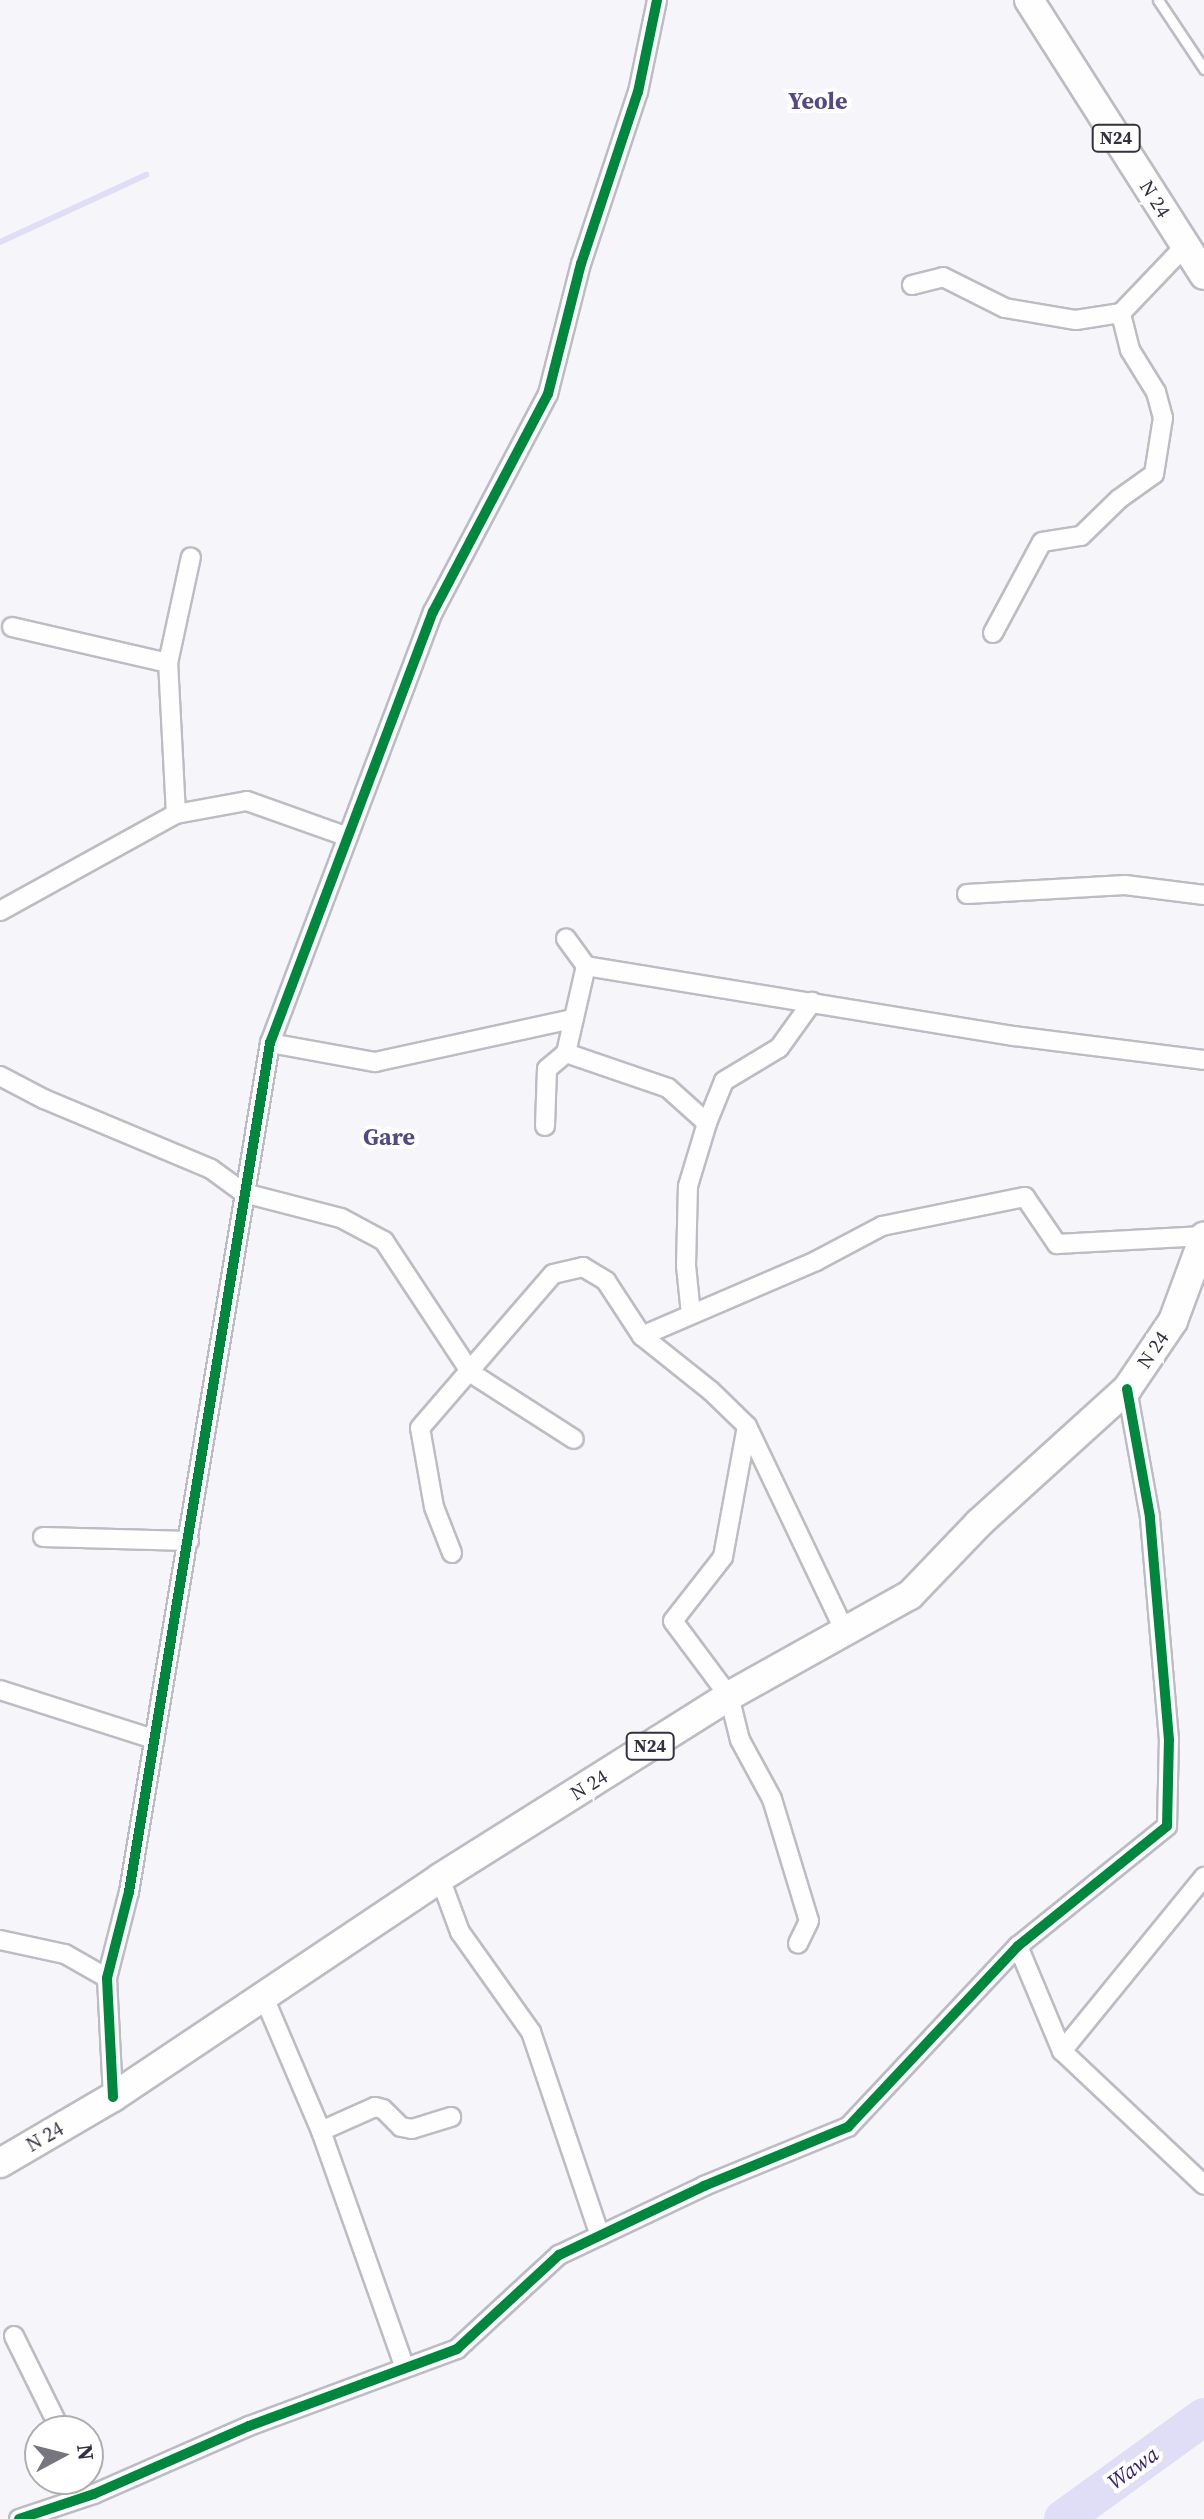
<!DOCTYPE html>
<style>
body{margin:0}
#map{position:relative;width:1204px;height:2519px;overflow:hidden;background:#f6f6fa;font-family:"Source Serif 4",serif}
div>[style]{position:absolute}
[style*='--x']{left:calc(var(--x)*1px);top:calc(var(--y)*1px);width:calc(var(--w)*1px);rotate:calc(var(--a)*1deg)}
.stream>*{height:6px;margin:-3px;padding:0 3px;transform-origin:3px;border-radius:3px;background:#e0def6}
.river>*{height:38px;margin:-19px;padding:0 19px;transform-origin:19px;border-radius:19px;background:#e0def6}
.roads{filter:drop-shadow(2px 0 #bdbcc4) drop-shadow(-2px 0 #bdbcc4) drop-shadow(0 2px #bdbcc4) drop-shadow(0 -2px #bdbcc4)}
.lane>*{height:9px;margin:-4.5px;padding:0 4.5px;transform-origin:4.5px;border-radius:4.5px;background:#fefefe}
.street>*{height:18px;margin:-9px;padding:0 9px;transform-origin:9px;border-radius:9px;background:#fefefe}
.primary>*{height:28px;margin:-14px;padding:0 14px;transform-origin:14px;border-radius:14px;background:#fefefe}
.cycleway>*{height:10px;margin:-5px;padding:0 5px;transform-origin:5px;border-radius:5px;background:#00873e}
span{translate:-50% -50%;white-space:nowrap;text-align:center;line-height:1.15;-webkit-text-stroke:8px #fff;paint-order:stroke}
.shield-label span{padding:2px 6px;background:#fff;border:2px solid;border-radius:6px;-webkit-text-stroke-width:0}
.shield-label{font-size:18px;color:#32313f;font-weight:700}
.street-label{font-size:20px;color:#32313f}
.water-label{font-size:22px;color:#392379;font-style:italic}
.quarter-label{font-size:24px;color:#534988;font-weight:700}
.north{position:absolute;left:24px;top:2415px;width:80px;height:80px;box-sizing:border-box;background:#fff;border:2px solid #adadb2;border-radius:50%;rotate:83deg;font-size:22px;font-weight:700;line-height:32px;text-align:center;color:#32313f}
.north::after{content:'';display:block;margin:auto;width:28px;height:36px;background:#777680;clip-path:polygon(50% 0,100% 100%,50% 72%,0 100%)}
</style>
<div id="map">
<div class="stream">
<div style="--x:0;--y:242;--w:161;--a:-24.7"></div>
</div>
<div class="river">
<div style="--x:1063;--y:2519;--w:174;--a:-35.9"></div>
</div>
<div class="roads">
<div class="lane">
<div style="--x:1158;--y:0;--w:83;--a:56.3"></div>
</div>
<div class="street">
<div style="--x:912;--y:285;--w:32;--a:-14"></div>
<div style="--x:943;--y:277;--w:69;--a:26.6"></div>
<div style="--x:1005;--y:308;--w:72;--a:9.6"></div>
<div style="--x:1076;--y:320;--w:46;--a:-8.8"></div>
<div style="--x:12;--y:627;--w:160;--a:13"></div>
<div style="--x:993;--y:633;--w:103;--a:-61.7"></div>
<div style="--x:1042;--y:542;--w:39;--a:-9"></div>
<div style="--x:1081;--y:536;--w:53;--a:-44.2"></div>
<div style="--x:1119;--y:499;--w:43;--a:-35.5"></div>
<div style="--x:1154;--y:474;--w:57;--a:-80.9"></div>
<div style="--x:1163;--y:418;--w:27;--a:-105"></div>
<div style="--x:1156;--y:392;--w:49;--a:-121.8"></div>
<div style="--x:1130;--y:350;--w:38;--a:-104"></div>
<div style="--x:1121;--y:313;--w:93;--a:-46.3"></div>
<div style="--x:176;--y:814;--w:151;--a:-93"></div>
<div style="--x:168;--y:663;--w:108;--a:-77.8"></div>
<div style="--x:967;--y:894;--w:158;--a:-3.3"></div>
<div style="--x:1125;--y:885;--w:80;--a:7.2"></div>
<div style="--x:0;--y:911;--w:201;--a:-28.9"></div>
<div style="--x:176;--y:814;--w:72;--a:-10.4"></div>
<div style="--x:247;--y:801;--w:107;--a:19.6"></div>
<div style="--x:586;--y:966;--w:434;--a:9.3"></div>
<div style="--x:1014;--y:1036;--w:192;--a:7.2"></div>
<div style="--x:270;--y:1043;--w:107;--a:10.3"></div>
<div style="--x:375;--y:1062;--w:203;--a:-12.3"></div>
<div style="--x:566;--y:1053;--w:108;--a:18.9"></div>
<div style="--x:668;--y:1088;--w:52;--a:41.9"></div>
<div style="--x:0;--y:1076;--w:50;--a:27.6"></div>
<div style="--x:44;--y:1099;--w:181;--a:22.7"></div>
<div style="--x:211;--y:1169;--w:41;--a:36"></div>
<div style="--x:244;--y:1193;--w:100;--a:14.5"></div>
<div style="--x:341;--y:1218;--w:49;--a:28.1"></div>
<div style="--x:384;--y:1241;--w:158;--a:56.6"></div>
<div style="--x:471;--y:1373;--w:122;--a:32.7"></div>
<div style="--x:545;--y:1126;--w:57;--a:-88"></div>
<div style="--x:547;--y:1069;--w:25;--a:-40"></div>
<div style="--x:566;--y:1053;--w:89;--a:-77.1"></div>
<div style="--x:586;--y:966;--w:34;--a:-126"></div>
<div style="--x:691;--y:1314;--w:48;--a:-95.9"></div>
<div style="--x:686;--y:1266;--w:80;--a:-88.6"></div>
<div style="--x:688;--y:1186;--w:66;--a:-73.2"></div>
<div style="--x:707;--y:1123;--w:45;--a:-68"></div>
<div style="--x:724;--y:1081;--w:64;--a:-31"></div>
<div style="--x:779;--y:1048;--w:57;--a:-54.3"></div>
<div style="--x:642;--y:1336;--w:88;--a:38.6"></div>
<div style="--x:711;--y:1391;--w:50;--a:44.2"></div>
<div style="--x:747;--y:1426;--w:225;--a:64.5"></div>
<div style="--x:747;--y:1426;--w:133;--a:100.4"></div>
<div style="--x:723;--y:1557;--w:81;--a:128"></div>
<div style="--x:673;--y:1621;--w:94;--a:53.3"></div>
<div style="--x:729;--y:1696;--w:45;--a:76"></div>
<div style="--x:740;--y:1740;--w:67;--a:61.5"></div>
<div style="--x:772;--y:1799;--w:127;--a:73.1"></div>
<div style="--x:809;--y:1921;--w:25;--a:116"></div>
<div style="--x:43;--y:1537;--w:146;--a:1.6"></div>
<div style="--x:452;--y:1553;--w:49;--a:-111.4"></div>
<div style="--x:434;--y:1507;--w:80;--a:-100"></div>
<div style="--x:420;--y:1428;--w:203;--a:-49.2"></div>
<div style="--x:553;--y:1274;--w:31;--a:-13"></div>
<div style="--x:583;--y:1267;--w:27;--a:31"></div>
<div style="--x:606;--y:1281;--w:66;--a:56.8"></div>
<div style="--x:642;--y:1336;--w:189;--a:-23.3"></div>
<div style="--x:816;--y:1261;--w:75;--a:-27.9"></div>
<div style="--x:882;--y:1226;--w:146;--a:-11.5"></div>
<div style="--x:1025;--y:1197;--w:57;--a:55.8"></div>
<div style="--x:1057;--y:1244;--w:147;--a:-3.1"></div>
<div style="--x:0;--y:1690;--w:162;--a:17.7"></div>
<div style="--x:440;--y:1878;--w:58;--a:69.7"></div>
<div style="--x:460;--y:1932;--w:123;--a:54.6"></div>
<div style="--x:531;--y:2032;--w:215;--a:71.3"></div>
<div style="--x:0;--y:1940;--w:66;--a:12.2"></div>
<div style="--x:65;--y:1954;--w:48;--a:29.7"></div>
<div style="--x:1018;--y:1946;--w:114;--a:67.3"></div>
<div style="--x:1062;--y:2051;--w:195;--a:43.3"></div>
<div style="--x:263;--y:1995;--w:148;--a:66.9"></div>
<div style="--x:321;--y:2131;--w:251;--a:70.5"></div>
<div style="--x:1062;--y:2051;--w:225;--a:-50.8"></div>
<div style="--x:113;--y:2097;--w:119;--a:-92.9"></div>
<div style="--x:107;--y:1978;--w:89;--a:-75.7"></div>
<div style="--x:129;--y:1892;--w:861;--a:-80.57"></div>
<div style="--x:270;--y:1043;--w:461;--a:-69.3"></div>
<div style="--x:433;--y:612;--w:246;--a:-62.2"></div>
<div style="--x:548;--y:394;--w:134;--a:-75.8"></div>
<div style="--x:581;--y:264;--w:181;--a:-71.7"></div>
<div style="--x:638;--y:92;--w:94;--a:-78.3"></div>
<div style="--x:321;--y:2131;--w:59;--a:-24"></div>
<div style="--x:375;--y:2107;--w:8;--a:14"></div>
<div style="--x:383;--y:2109;--w:25;--a:45"></div>
<div style="--x:401;--y:2127;--w:11;--a:10"></div>
<div style="--x:412;--y:2129;--w:41;--a:-17.1"></div>
<div style="--x:14;--y:2336;--w:106;--a:63.7"></div>
<div style="--x:19;--y:2519;--w:79;--a:-18.4"></div>
<div style="--x:94;--y:2494;--w:169;--a:-23.7"></div>
<div style="--x:249;--y:2426;--w:222;--a:-20.3"></div>
<div style="--x:457;--y:2349;--w:139;--a:-42.7"></div>
<div style="--x:559;--y:2255;--w:161;--a:-25.4"></div>
<div style="--x:704;--y:2186;--w:156;--a:-22.3"></div>
<div style="--x:848;--y:2127;--w:248;--a:-46.8"></div>
<div style="--x:1018;--y:1946;--w:191;--a:-38.8"></div>
<div style="--x:1167;--y:1826;--w:86;--a:-88.7"></div>
<div style="--x:1169;--y:1740;--w:224;--a:-94.9"></div>
<div style="--x:1150;--y:1517;--w:130;--a:-100.2"></div>
</div>
<div class="primary">
<div style="--x:1029;--y:0;--w:326;--a:57.5"></div>
<div style="--x:0;--y:2163;--w:131;--a:-30.3"></div>
<div style="--x:113;--y:2097;--w:394;--a:-33.8"></div>
<div style="--x:440;--y:1878;--w:342;--a:-32.2"></div>
<div style="--x:729;--y:1696;--w:207;--a:-29.2"></div>
<div style="--x:910;--y:1595;--w:100;--a:-46.2"></div>
<div style="--x:979;--y:1523;--w:200;--a:-42.2"></div>
<div style="--x:1127;--y:1389;--w:82;--a:-55.9"></div>
<div style="--x:1173;--y:1321;--w:90;--a:-69.7"></div>
</div>
</div>
<div class="cycleway">
<div style="--x:113;--y:2097;--w:119;--a:-92.9"></div>
<div style="--x:107;--y:1978;--w:89;--a:-75.7"></div>
<div style="--x:129;--y:1892;--w:861;--a:-80.57"></div>
<div style="--x:270;--y:1043;--w:461;--a:-69.3"></div>
<div style="--x:433;--y:612;--w:246;--a:-62.2"></div>
<div style="--x:548;--y:394;--w:134;--a:-75.8"></div>
<div style="--x:581;--y:264;--w:181;--a:-71.7"></div>
<div style="--x:638;--y:92;--w:94;--a:-78.3"></div>
<div style="--x:19;--y:2519;--w:79;--a:-18.4"></div>
<div style="--x:94;--y:2494;--w:169;--a:-23.7"></div>
<div style="--x:249;--y:2426;--w:222;--a:-20.3"></div>
<div style="--x:457;--y:2349;--w:139;--a:-42.7"></div>
<div style="--x:559;--y:2255;--w:161;--a:-25.4"></div>
<div style="--x:704;--y:2186;--w:156;--a:-22.3"></div>
<div style="--x:848;--y:2127;--w:248;--a:-46.8"></div>
<div style="--x:1018;--y:1946;--w:191;--a:-38.8"></div>
<div style="--x:1167;--y:1826;--w:86;--a:-88.7"></div>
<div style="--x:1169;--y:1740;--w:224;--a:-94.9"></div>
<div style="--x:1150;--y:1517;--w:130;--a:-100.2"></div>
</div>
<div class="shield-label">
<span style="left:1116px;top:138px">N24</span>
<span style="left:650px;top:1746px">N24</span>
</div>
<div class="street-label">
<span style="left:1155px;top:199px;rotate:58deg">N 24</span>
<span style="left:1153px;top:1350px;rotate:-56deg">N 24</span>
<span style="left:589px;top:1785px;rotate:-32deg">N 24</span>
<span style="left:45px;top:2137px;rotate:-30deg">N 24</span>
</div>
<div class="water-label">
<span style="left:1133px;top:2468px;rotate:-36deg">Wawa</span>
</div>
<div class="quarter-label">
<span style="left:818px;top:101px">Yeole</span>
<span style="left:389px;top:1137px">Gare</span>
</div>
<div class="north">N</div>
</div>
